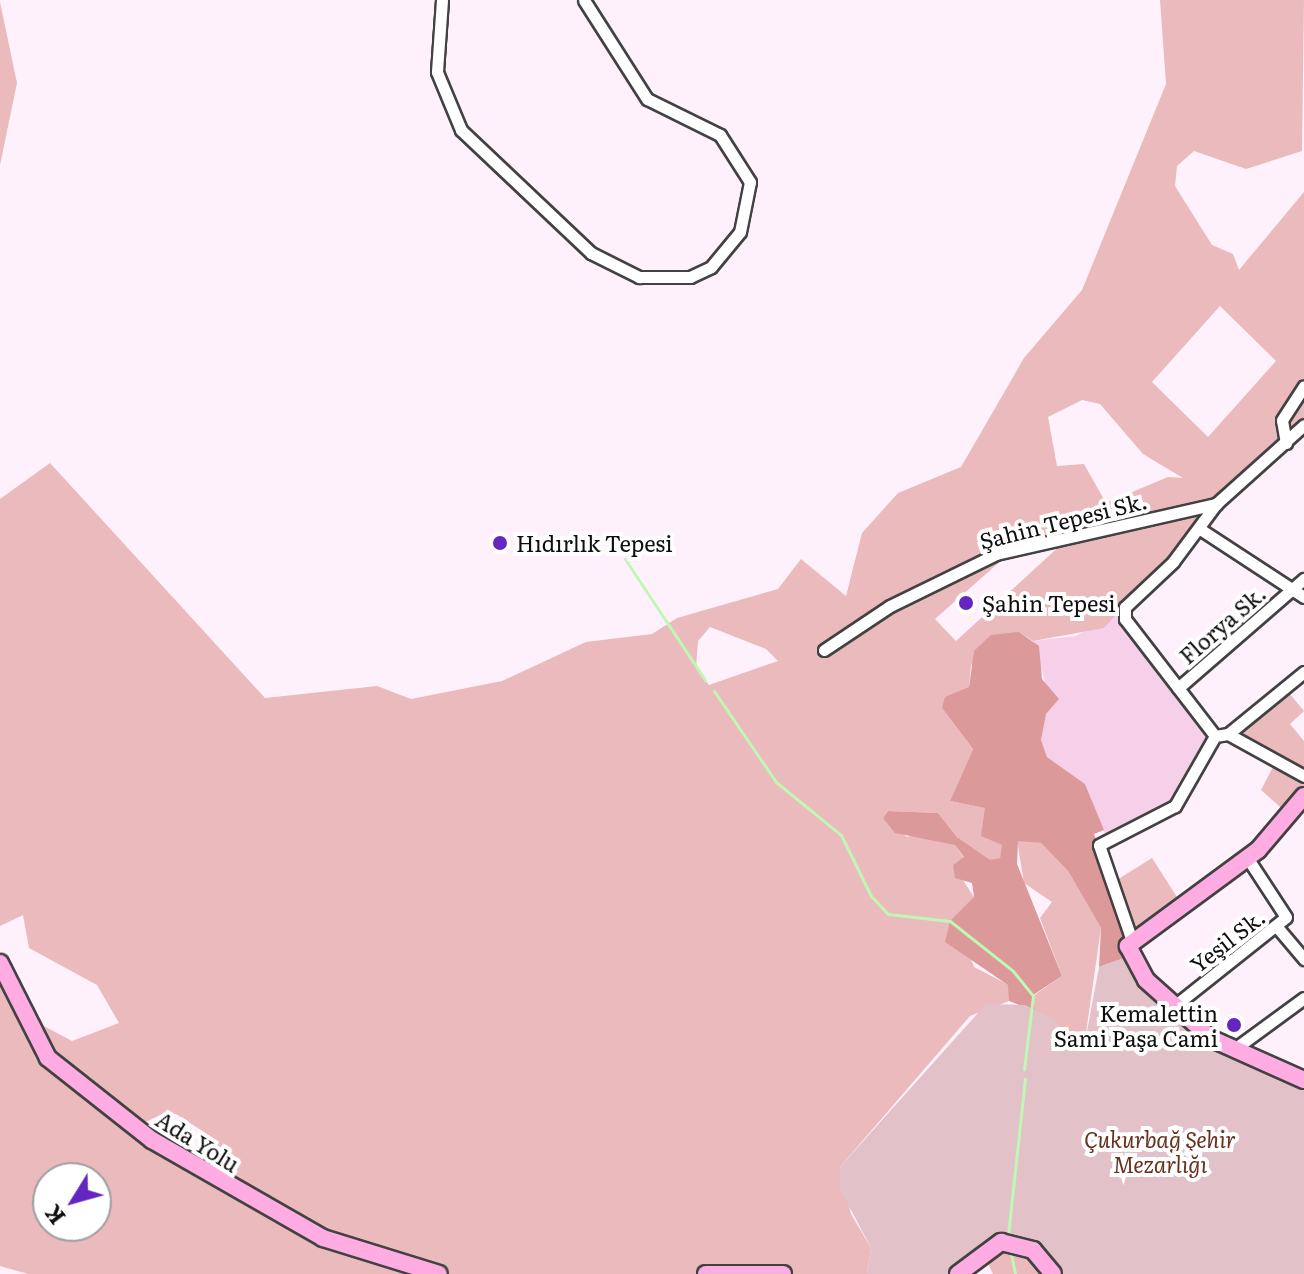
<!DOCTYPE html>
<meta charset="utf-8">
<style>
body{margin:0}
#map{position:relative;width:1304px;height:1274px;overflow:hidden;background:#fff1fb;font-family:Literata,serif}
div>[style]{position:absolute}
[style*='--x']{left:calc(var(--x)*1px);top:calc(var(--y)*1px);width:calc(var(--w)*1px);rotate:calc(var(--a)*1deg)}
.farmland>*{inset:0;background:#f5d0e8}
.green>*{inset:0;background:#eababd}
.forest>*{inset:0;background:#db9999}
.cemetery>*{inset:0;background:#e2c1c8}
.stream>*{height:3px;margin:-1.5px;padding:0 1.5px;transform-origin:1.5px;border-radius:1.5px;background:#c0f7b5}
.roads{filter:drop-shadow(2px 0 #424242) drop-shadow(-2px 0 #424242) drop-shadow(0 2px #424242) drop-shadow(0 -2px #424242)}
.street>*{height:11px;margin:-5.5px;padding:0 5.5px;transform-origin:5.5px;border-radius:5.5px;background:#fff}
.secondary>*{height:16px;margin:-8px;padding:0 8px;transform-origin:8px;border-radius:8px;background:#fface2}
.dots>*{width:22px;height:22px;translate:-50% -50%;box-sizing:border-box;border:4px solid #fff;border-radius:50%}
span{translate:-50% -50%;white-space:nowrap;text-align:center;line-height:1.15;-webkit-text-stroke:8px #fff;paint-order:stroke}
.street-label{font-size:22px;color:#0f0f0f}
.poi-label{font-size:22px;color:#0f0f0f}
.left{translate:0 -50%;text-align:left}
.right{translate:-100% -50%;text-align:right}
.park-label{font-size:22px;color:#68301e;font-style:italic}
.north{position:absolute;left:32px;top:1162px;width:80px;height:80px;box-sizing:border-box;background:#fff;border:2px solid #9f9f9f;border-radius:50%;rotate:233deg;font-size:22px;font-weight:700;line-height:32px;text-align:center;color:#0f0f0f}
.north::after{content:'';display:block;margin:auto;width:28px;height:36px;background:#6525c0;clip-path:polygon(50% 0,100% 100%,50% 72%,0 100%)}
</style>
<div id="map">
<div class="farmland">
<div style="clip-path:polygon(1119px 610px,1215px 736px,1175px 806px,1108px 841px,1085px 784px,1047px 757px,1041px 740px,1048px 692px,1033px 641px,1076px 636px)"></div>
</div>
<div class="green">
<div style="clip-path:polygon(evenodd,1160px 0,1304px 0,1302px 151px,1246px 169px,1194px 151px,1177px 166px,1175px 186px,1212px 245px,1233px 254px,1239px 270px,1304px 192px,1304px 425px,1216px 504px,1104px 628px,1033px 641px,1019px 632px,971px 665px,969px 687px,942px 708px,973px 749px,950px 801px,986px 808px,982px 836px,1003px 845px,1000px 858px,990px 861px,957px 837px,938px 813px,888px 811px,883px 818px,907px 837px,920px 833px,955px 845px,964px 858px,953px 865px,974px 897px,969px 954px,974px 967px,1009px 985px,1009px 1001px,970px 1016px,840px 1167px,851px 1214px,871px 1248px,867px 1274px,28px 1274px,0 1266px,0 963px,25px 1016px,72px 1041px,119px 1023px,97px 985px,29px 948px,23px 915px,0 926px,0 499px,50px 463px,265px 698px,377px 686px,411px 699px,502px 681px,586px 642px,652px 634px,677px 618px,778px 589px,801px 559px,846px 596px,862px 533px,898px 493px,961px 467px,1024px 358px,1082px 290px,1166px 84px,1160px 0,1220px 306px,1276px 361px,1208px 437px,1152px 382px,1220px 306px,1160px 0,1082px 400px,1100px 404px,1143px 454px,1183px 478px,1168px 477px,1106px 503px,1084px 464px,1057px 466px,1048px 417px,1082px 400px,1160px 0,1064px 542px,956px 641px,935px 619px,1012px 551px,1064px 542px,1160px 0,710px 627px,766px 649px,778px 661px,709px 685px,696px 668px,698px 641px,710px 627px,1160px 0,162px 1114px,176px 1114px,204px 1132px,202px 1148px,188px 1162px,136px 1127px,162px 1114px,1160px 0,48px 1178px,96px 1178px,96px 1226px,48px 1226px,48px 1178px)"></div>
<div style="clip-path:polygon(0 2px,17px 83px,0 165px)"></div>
<div style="clip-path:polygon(1285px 688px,1304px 711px,1290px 724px,1304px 741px,1304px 806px,1289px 815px,1261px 790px,1277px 759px,1228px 734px)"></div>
<div style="clip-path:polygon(1017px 840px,1041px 843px,1068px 871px,1101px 928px,1083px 1054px,1035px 1011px,1033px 996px,1062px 976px,1040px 918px,1052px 902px,1024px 883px)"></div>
<div style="clip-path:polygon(1152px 858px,1184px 908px,1131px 938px,1112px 883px)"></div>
<div style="clip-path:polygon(1001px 1242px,1033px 1250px,1053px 1274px,993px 1274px,983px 1253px)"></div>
</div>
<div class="forest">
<div style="clip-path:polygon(1019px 632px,1039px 646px,1042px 679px,1059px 699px,1046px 714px,1041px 740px,1047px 757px,1085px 784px,1104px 830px,1094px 834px,1131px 938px,1130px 956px,1099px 967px,1101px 928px,1068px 871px,1041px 843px,1018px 841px,1017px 864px,1062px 976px,1033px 995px,1035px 1011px,1009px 1001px,1008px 985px,945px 942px,950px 921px,974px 897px,972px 883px,955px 878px,953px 865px,964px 857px,955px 845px,895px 833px,883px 818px,888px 811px,938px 813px,957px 837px,990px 860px,1000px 858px,1002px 845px,981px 836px,985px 808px,950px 801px,973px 749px,942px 708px,945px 697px,969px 687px,974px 651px,991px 635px)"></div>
</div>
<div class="cemetery">
<div style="clip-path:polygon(1130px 956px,1212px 1039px,1304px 1080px,1304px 1274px,1053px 1274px,1033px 1250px,1001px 1242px,958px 1274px,867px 1274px,871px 1248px,839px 1187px,840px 1167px,986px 1004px,1025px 1005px,1054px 1019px,1083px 1053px,1099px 967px)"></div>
</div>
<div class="stream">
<div style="--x:625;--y:559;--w:145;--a:56.5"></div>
<div style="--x:714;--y:691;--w:110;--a:55.7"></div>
<div style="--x:776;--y:782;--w:84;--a:39.2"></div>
<div style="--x:841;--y:835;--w:68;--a:63.8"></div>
<div style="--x:871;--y:896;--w:25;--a:47"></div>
<div style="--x:888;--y:914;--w:62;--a:6.4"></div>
<div style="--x:950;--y:921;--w:80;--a:38.4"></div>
<div style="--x:1013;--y:971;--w:32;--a:51"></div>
<div style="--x:1033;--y:996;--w:74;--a:97"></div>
<div style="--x:1008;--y:1235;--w:157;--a:-83.8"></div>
<div style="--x:1011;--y:1253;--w:21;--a:79"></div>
</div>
<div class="roads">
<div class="street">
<div style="--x:442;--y:0;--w:72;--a:94"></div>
<div style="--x:437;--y:72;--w:63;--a:67.5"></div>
<div style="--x:461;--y:130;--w:179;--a:43.4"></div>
<div style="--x:591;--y:253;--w:54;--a:26.6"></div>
<div style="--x:639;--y:277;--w:51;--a:0"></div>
<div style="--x:690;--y:277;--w:23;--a:-25"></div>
<div style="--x:711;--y:267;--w:45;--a:-50.4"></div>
<div style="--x:740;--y:232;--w:51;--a:-78.7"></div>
<div style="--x:750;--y:182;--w:56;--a:-122.6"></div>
<div style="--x:720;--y:135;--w:81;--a:-153.7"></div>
<div style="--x:647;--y:99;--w:117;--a:-122.5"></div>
<div style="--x:1286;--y:443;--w:23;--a:-100"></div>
<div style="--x:1282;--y:420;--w:40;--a:-57.1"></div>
<div style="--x:1216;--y:504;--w:72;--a:126.6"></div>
<div style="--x:1173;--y:562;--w:66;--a:136.8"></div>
<div style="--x:1125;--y:607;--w:12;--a:90"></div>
<div style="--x:1125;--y:619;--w:148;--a:52.4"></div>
<div style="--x:1215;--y:736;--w:13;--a:-9"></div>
<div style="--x:1200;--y:529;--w:124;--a:33.2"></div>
<div style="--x:824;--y:650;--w:79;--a:-33.7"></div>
<div style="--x:890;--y:606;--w:118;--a:-26.1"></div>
<div style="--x:996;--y:554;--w:226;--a:-12.8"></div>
<div style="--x:1216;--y:504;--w:118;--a:-41.9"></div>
<div style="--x:1178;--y:688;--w:167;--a:-40.9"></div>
<div style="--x:1228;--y:734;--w:98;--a:-39.2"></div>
<div style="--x:1228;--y:734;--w:87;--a:28.9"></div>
<div style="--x:1277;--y:927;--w:42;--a:49.8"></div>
<div style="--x:1131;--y:938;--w:98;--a:-109"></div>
<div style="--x:1099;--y:845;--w:85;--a:-27.2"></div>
<div style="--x:1175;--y:806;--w:81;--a:-60.3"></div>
<div style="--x:1173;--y:1007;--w:144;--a:-38.5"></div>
<div style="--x:1286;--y:917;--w:69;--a:-123.2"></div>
<div style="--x:1233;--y:1050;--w:88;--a:-36.2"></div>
</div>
<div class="secondary">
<div style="--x:1304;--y:796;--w:71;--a:130.4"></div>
<div style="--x:1258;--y:850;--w:162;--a:143.6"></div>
<div style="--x:1128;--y:946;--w:38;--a:62"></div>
<div style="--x:1146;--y:980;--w:89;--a:41.8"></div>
<div style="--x:1212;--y:1039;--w:101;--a:24"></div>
<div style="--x:0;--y:963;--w:106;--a:63.2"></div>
<div style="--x:48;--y:1058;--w:132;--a:38.3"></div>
<div style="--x:152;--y:1140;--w:197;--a:29.8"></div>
<div style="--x:323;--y:1238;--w:121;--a:17.2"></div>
<div style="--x:706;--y:1274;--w:77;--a:0"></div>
<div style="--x:958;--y:1274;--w:54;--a:-36.7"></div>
<div style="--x:1001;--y:1242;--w:33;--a:14"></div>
<div style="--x:1033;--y:1250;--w:31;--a:50"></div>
</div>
</div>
<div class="dots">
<div style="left:500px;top:543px;background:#6525c0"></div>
<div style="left:966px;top:603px;background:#6525c0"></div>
<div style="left:1234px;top:1025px;background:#6525c0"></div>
</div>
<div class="street-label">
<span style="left:1063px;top:520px;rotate:-14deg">Şahin Tepesi Sk.</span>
<span style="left:1222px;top:624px;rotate:-41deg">Florya Sk.</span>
<span style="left:1227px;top:940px;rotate:-38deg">Yeşil Sk.</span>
<span style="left:198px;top:1141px;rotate:32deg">Ada Yolu</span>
</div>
<div class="poi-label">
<span class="left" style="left:516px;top:543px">Hıdırlık Tepesi</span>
<span class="left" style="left:982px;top:603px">Şahin Tepesi</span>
<span class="right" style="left:1218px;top:1025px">Kemalettin<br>Sami Paşa Cami</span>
</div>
<div class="park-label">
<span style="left:1160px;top:1151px">Çukurbağ Şehir<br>Mezarlığı</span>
</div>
<div class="north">K</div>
</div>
